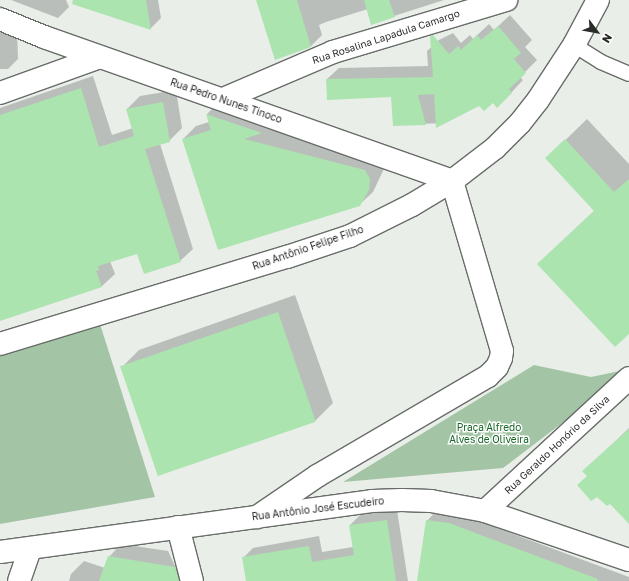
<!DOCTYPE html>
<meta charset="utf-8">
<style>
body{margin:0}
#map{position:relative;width:629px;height:581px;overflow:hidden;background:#e9eee9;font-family:"Golos Text",sans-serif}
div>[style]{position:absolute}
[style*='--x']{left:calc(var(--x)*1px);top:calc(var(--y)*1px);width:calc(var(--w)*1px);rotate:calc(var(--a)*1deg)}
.green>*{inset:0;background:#a4c5a5}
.shadow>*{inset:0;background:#0003}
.building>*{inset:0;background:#abe4af;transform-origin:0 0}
.roads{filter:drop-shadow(1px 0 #696d69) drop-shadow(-1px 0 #696d69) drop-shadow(0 1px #696d69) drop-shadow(0 -1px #696d69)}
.service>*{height:14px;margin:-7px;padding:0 7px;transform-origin:7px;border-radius:7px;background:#fff}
.minor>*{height:22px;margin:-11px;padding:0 11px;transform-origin:11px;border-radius:11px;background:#fff}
span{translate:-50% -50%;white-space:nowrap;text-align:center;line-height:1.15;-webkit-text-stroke:3px #fff;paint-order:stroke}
.street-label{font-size:10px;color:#2a2c2a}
.park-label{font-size:10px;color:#166625}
.north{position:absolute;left:577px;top:12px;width:40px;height:40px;-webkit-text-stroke:3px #fff;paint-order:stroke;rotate:122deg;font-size:11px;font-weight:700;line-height:16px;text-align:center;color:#2a2c2a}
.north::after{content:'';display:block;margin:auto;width:14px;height:18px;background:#2a2c2a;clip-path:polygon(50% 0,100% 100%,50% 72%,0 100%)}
</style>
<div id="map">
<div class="green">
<div style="clip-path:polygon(100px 324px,155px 497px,0 524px,0 356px)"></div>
<div style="clip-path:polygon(534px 365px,591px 377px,629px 369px,629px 372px,503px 468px,343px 482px)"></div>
</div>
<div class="shadow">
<div style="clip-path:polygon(11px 0,66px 0,69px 7px,58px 18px)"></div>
<div style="clip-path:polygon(94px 0,158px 0,161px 18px,150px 29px)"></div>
<div style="clip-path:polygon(257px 0,444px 0,394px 16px,368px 9px,326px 22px,319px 25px,322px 35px,311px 46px,275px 59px)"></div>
<div style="clip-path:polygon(510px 15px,532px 40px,525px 47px,537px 60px,520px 77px,523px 80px,509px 95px,493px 102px,480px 105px,444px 123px,394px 125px,392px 96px,327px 79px,339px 68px,428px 66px,427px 51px,439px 40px,453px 33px,461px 43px,470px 35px,473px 39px,489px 24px,494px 30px)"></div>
<div style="clip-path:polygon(0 23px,17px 31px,18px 59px,8px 69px,0 69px)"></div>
<div style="clip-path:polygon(93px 76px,112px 135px,133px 128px,127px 109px,140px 96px,176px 90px,182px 128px,169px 141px,160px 144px,193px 249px,180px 261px,138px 253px,110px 261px,115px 274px,102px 286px,0 320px,0 108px)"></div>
<div style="clip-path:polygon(220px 101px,274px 120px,265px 128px,378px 158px,383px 165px,383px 171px,373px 192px,359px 205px,183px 139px,196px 126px,209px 122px,207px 114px)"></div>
<div style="clip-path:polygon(587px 119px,629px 164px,629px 332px,538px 264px,595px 210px,547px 158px)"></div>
<div style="clip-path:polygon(295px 295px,333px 403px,315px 421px,121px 368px,139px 350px)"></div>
<div style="clip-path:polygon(629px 428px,629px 523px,584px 471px)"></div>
<div style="clip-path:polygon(397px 510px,408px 581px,247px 581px,243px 558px,253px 548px,319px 536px,322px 552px,353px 547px,350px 525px,360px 515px)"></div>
<div style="clip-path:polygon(437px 510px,460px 514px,629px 577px,629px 581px,418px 581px,427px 521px)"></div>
<div style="clip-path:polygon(121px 544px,168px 551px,182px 581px,69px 581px,71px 574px,84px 561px,105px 568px,109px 557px)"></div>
</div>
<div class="building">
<div style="clip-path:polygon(73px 0,146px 0,151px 30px,72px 4px)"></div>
<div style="clip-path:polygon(256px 0,297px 0,311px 47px,275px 60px)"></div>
<div style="clip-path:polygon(364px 0,389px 0,395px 17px,371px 25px)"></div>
<div style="clip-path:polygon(498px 26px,521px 53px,514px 59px,526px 73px,509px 89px,512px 93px,497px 108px,493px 103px,484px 111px,479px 106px,436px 128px,434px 94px,418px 95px,426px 125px,393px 126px,391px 97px,327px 100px,326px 79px,433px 77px,430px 36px,433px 35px,449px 54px,458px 46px,461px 50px,477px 35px,481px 40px)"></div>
<div style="clip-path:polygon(81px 88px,99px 147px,134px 136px,126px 109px,163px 102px,170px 142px,145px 149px,181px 262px,144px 274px,137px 254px,98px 266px,99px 270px,96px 271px,102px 287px,0 321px,0 115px)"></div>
<div style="clip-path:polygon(206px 114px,262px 133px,244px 139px,365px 170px,370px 179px,369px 190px,360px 206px,218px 250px,182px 139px,211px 130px)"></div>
<div style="clip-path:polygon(565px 139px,614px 192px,629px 179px,629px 334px,615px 347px,537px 264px,594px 211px,545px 158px)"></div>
<div style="left:278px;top:312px;width:116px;height:167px;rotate:71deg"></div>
<div style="clip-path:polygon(629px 429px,629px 524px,610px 504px,607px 506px,597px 497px,591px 501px,577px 485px,587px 476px,582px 471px)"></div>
<div style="clip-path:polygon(387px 520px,396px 581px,246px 581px,242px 557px,309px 546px,312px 562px,354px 555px,349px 525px)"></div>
<div style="clip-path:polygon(426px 520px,449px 523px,598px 579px,597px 581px,417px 581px)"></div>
<div style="clip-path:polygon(108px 556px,175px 567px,179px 581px,99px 581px)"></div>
</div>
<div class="roads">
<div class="service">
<div style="--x:574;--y:45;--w:32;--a:32"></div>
<div style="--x:601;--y:62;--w:30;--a:23"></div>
</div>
<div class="minor">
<div style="--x:0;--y:19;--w:48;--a:22.2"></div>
<div style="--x:44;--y:37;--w:433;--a:19.4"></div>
<div style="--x:452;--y:181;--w:177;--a:73.6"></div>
<div style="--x:502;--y:351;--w:7;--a:98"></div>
<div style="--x:501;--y:358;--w:10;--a:114"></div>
<div style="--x:497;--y:367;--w:13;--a:135"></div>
<div style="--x:488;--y:376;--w:198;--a:149.7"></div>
<div style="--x:317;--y:476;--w:73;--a:145.7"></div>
<div style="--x:0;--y:93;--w:106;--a:-19.8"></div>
<div style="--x:223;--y:99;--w:120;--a:-23.1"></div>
<div style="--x:333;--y:52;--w:181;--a:-16.7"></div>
<div style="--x:0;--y:344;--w:300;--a:-16.9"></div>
<div style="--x:287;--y:257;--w:66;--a:-18.4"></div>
<div style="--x:350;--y:236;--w:69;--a:-26.6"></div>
<div style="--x:412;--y:205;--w:47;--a:-31"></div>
<div style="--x:452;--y:181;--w:54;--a:-37.5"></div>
<div style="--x:495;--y:148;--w:35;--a:-45"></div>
<div style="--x:520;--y:123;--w:29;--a:-52"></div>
<div style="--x:538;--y:100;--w:66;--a:-56.8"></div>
<div style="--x:574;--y:45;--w:51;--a:-61.9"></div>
<div style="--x:485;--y:511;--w:196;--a:-42.7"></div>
<div style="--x:178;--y:527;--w:56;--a:75.5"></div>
<div style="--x:0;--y:552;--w:375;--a:-7.8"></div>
<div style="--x:372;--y:501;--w:30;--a:-2"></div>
<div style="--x:402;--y:500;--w:29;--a:2"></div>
<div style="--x:431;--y:501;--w:55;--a:10.5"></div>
<div style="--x:485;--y:511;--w:152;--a:18.8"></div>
<div style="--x:19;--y:581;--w:34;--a:-71"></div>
</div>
</div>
<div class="street-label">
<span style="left:386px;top:37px;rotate:-18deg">Rua Rosalina Lapadula Camargo</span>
<span style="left:226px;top:101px;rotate:19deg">Rua Pedro Nunes Tinoco</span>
<span style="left:308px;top:248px;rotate:-19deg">Rua Antônio Felipe Filho</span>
<span style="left:557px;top:445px;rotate:-43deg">Rua Geraldo Honório da Silva</span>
<span style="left:318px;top:509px;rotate:-7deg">Rua Antônio José Escudeiro</span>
</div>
<div class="park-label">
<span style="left:489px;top:433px">Praça Alfredo<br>Alves de Oliveira</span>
</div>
<div class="north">N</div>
</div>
